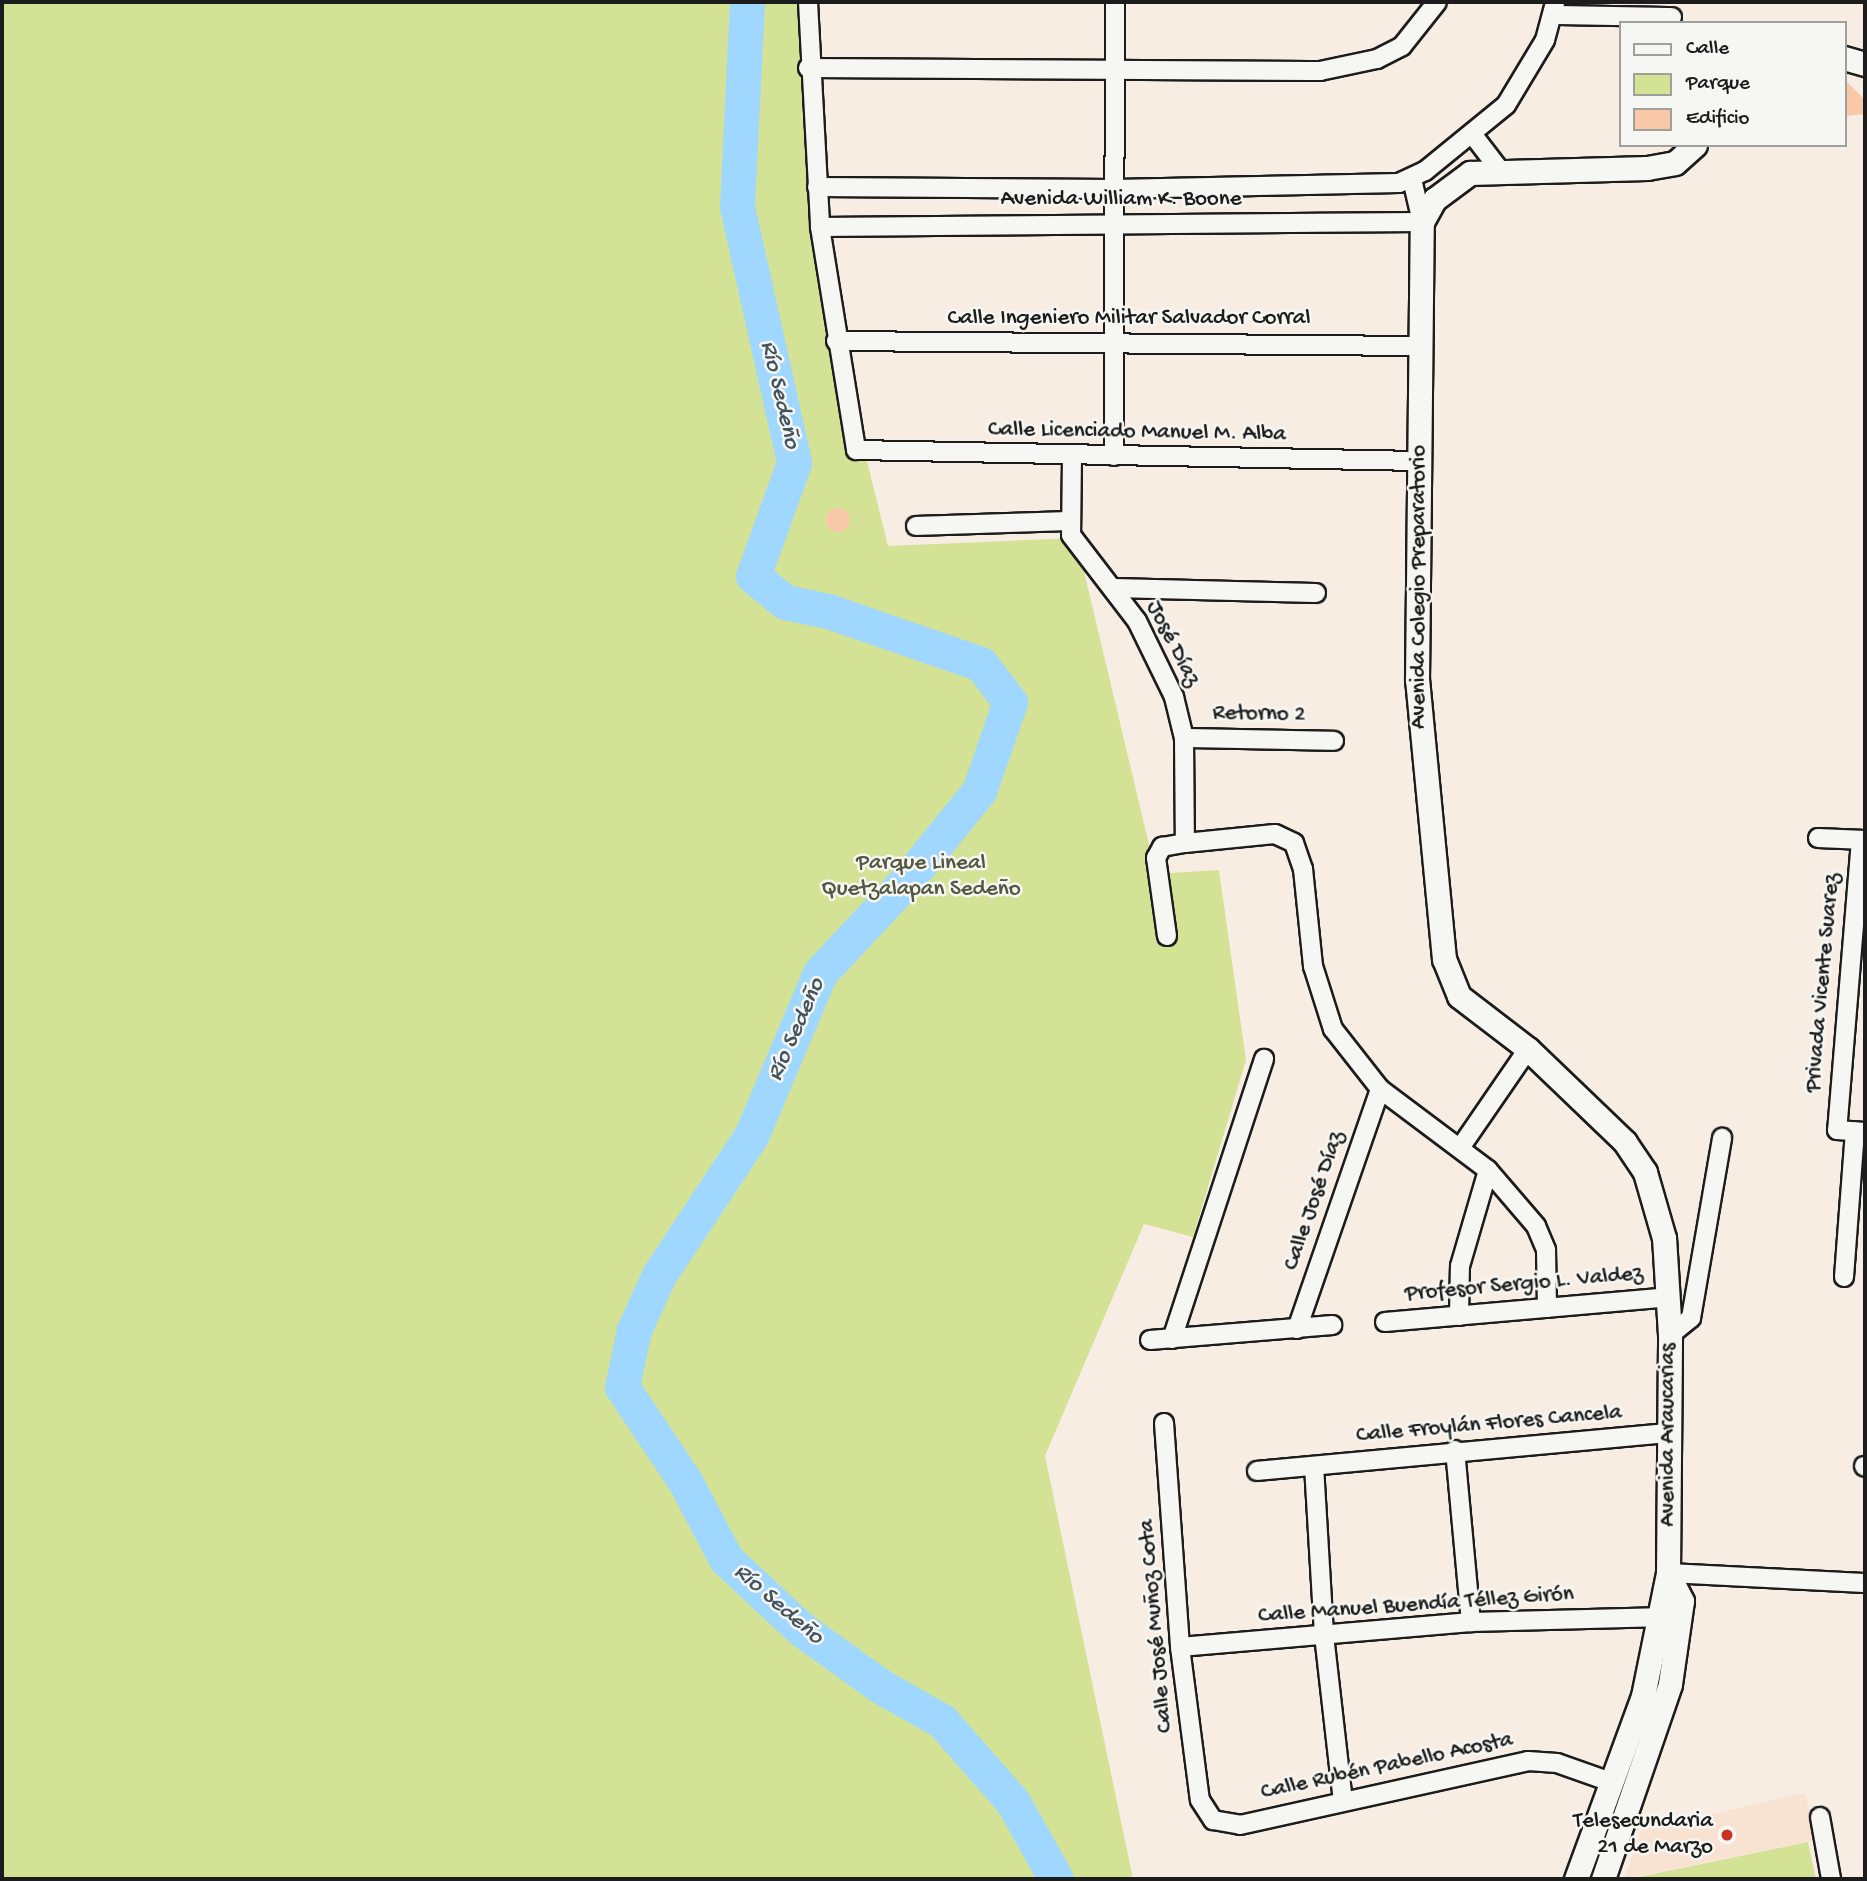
<!DOCTYPE html>
<meta charset="utf-8">
<style>
body{margin:0}
#map{position:relative;width:1867px;height:1881px;overflow:hidden;background:#f7ede3;font-family:"Gochi Hand",sans-serif}
div>[style]{position:absolute}
[style*='--x']{left:calc(var(--x)*1px);top:calc(var(--y)*1px);width:calc(var(--w)*1px);rotate:calc(var(--a)*1deg)}
.built>*{inset:0;background:#f8e2d1}
.green>*{inset:0;background:#d4e295}
.river>*{height:35px;margin:-17.5px;padding:0 17.5px;transform-origin:17.5px;border-radius:17.5px;background:#9fd7ff}
.building>*{inset:0;background:#f9c8a8}
.round{border-radius:50%}
.roads{filter:drop-shadow(2px 0 #1c1c1c) drop-shadow(-2px 0 #1c1c1c) drop-shadow(0 2px #1c1c1c) drop-shadow(0 -2px #1c1c1c)}
.minor>*{height:18px;margin:-9px;padding:0 9px;transform-origin:9px;border-radius:9px;background:#f6f6f2}
.tertiary>*{height:23px;margin:-11.5px;padding:0 11.5px;transform-origin:11.5px;border-radius:11.5px;background:#f6f6f2}
.dots>*{width:19px;height:19px;translate:-50% -50%;box-sizing:border-box;border:4px solid #f6f6f2;border-radius:50%}
span{translate:-50% -50%;white-space:nowrap;text-align:center;line-height:1.15;-webkit-text-stroke:5px #f6f6f2;paint-order:stroke}
.street-label{font-size:23px;color:#1c1c1c}
.park-label{font-size:23px;color:#535740}
.poi-label{font-size:23px;color:#1c1c1c}
.right{translate:-100% -50%;text-align:right}
.water-label{font-size:24px;color:#435460;font-style:italic}
.frame{position:absolute;inset:0;border:4px solid #1c1c1c;pointer-events:none}
.legend{position:absolute;left:1619px;top:21px;width:228px;height:126px;box-sizing:border-box;background:#f6f6f2;border:2px solid #9f9f9c;margin:0;padding:9px 12px;list-style:none;font-size:21px;color:#1c1c1c}
.legend li{display:flex;align-items:center;gap:14px;height:35px}
.legend b{width:35px;border:2px solid #9f9f9c}
</style>
<div id="map">
<div class="built">
<div style="clip-path:polygon(1805px 1793px,1816px 1840px,1624px 1879px,1641px 1830px)"></div>
</div>
<div class="green">
<div style="clip-path:polygon(2px 2px,815px 2px,815px 251px,888px 546px,1076px 538px,1156px 874px,1219px 870px,1246px 1060px,1193px 1237px,1144px 1224px,1045px 1456px,1133px 1879px,2px 1879px)"></div>
<div style="clip-path:polygon(1808px 1842px,1816px 1879px,1629px 1879px)"></div>
</div>
<div class="river">
<div style="--x:747;--y:2;--w:205;--a:92.8"></div>
<div style="--x:737;--y:207;--w:262;--a:77.4"></div>
<div style="--x:794;--y:463;--w:120;--a:109.9"></div>
<div style="--x:753;--y:576;--w:41;--a:39.1"></div>
<div style="--x:785;--y:602;--w:44;--a:11.8"></div>
<div style="--x:828;--y:611;--w:162;--a:19.1"></div>
<div style="--x:981;--y:664;--w:48;--a:52.7"></div>
<div style="--x:1010;--y:702;--w:94;--a:109.2"></div>
<div style="--x:979;--y:791;--w:114;--a:129"></div>
<div style="--x:907;--y:880;--w:127;--a:133.1"></div>
<div style="--x:820;--y:973;--w:177;--a:112.9"></div>
<div style="--x:751;--y:1136;--w:167;--a:123.5"></div>
<div style="--x:659;--y:1275;--w:60;--a:114.4"></div>
<div style="--x:634;--y:1330;--w:58;--a:101.9"></div>
<div style="--x:622;--y:1387;--w:113;--a:56.2"></div>
<div style="--x:685;--y:1481;--w:88;--a:62.3"></div>
<div style="--x:726;--y:1559;--w:103;--a:43"></div>
<div style="--x:801;--y:1629;--w:100;--a:35.6"></div>
<div style="--x:882;--y:1687;--w:69;--a:29.5"></div>
<div style="--x:942;--y:1721;--w:108;--a:48.8"></div>
<div style="--x:1013;--y:1802;--w:88;--a:60.8"></div>
</div>
<div class="building">
<div style="clip-path:polygon(1844px 79px,1865px 100px,1865px 114px,1844px 116px)"></div>
<div class="round" style="left:826px;top:508px;width:24px;height:24px"></div>
</div>
<div class="roads">
<div class="minor">
<div style="--x:808;--y:2;--w:225;--a:86.9"></div>
<div style="--x:820;--y:227;--w:226;--a:80.8"></div>
<div style="--x:856;--y:450;--w:563;--a:1.12"></div>
<div style="--x:1554;--y:15;--w:118;--a:1"></div>
<div style="--x:808;--y:68;--w:512;--a:0.34"></div>
<div style="--x:1320;--y:71;--w:58;--a:-11.9"></div>
<div style="--x:1377;--y:59;--w:28;--a:-27"></div>
<div style="--x:1402;--y:46;--w:56;--a:-51.5"></div>
<div style="--x:1473;--y:135;--w:43;--a:52.6"></div>
<div style="--x:817;--y:187;--w:297;--a:0.4"></div>
<div style="--x:1114;--y:189;--w:285;--a:-1.2"></div>
<div style="--x:1399;--y:183;--w:29;--a:-25"></div>
<div style="--x:1425;--y:171;--w:104;--a:-39.2"></div>
<div style="--x:1506;--y:105;--w:76;--a:-59"></div>
<div style="--x:1545;--y:40;--w:39;--a:-75"></div>
<div style="--x:820;--y:227;--w:602;--a:-0.48"></div>
<div style="--x:1422;--y:222;--w:44;--a:-103.1"></div>
<div style="--x:836;--y:341;--w:585;--a:0.49"></div>
<div style="--x:1114;--y:456;--w:454;--a:-89.9"></div>
<div style="--x:1072;--y:457;--w:78;--a:90.7"></div>
<div style="--x:1071;--y:535;--w:108;--a:52.5"></div>
<div style="--x:1137;--y:621;--w:85;--a:64"></div>
<div style="--x:1174;--y:697;--w:42;--a:76.3"></div>
<div style="--x:1184;--y:738;--w:105;--a:89.5"></div>
<div style="--x:1185;--y:843;--w:90;--a:-5.7"></div>
<div style="--x:1275;--y:834;--w:21;--a:25"></div>
<div style="--x:1294;--y:843;--w:28;--a:71"></div>
<div style="--x:1303;--y:869;--w:98;--a:84.1"></div>
<div style="--x:1313;--y:966;--w:66;--a:72.4"></div>
<div style="--x:1333;--y:1029;--w:76;--a:51.9"></div>
<div style="--x:1380;--y:1089;--w:135;--a:36.9"></div>
<div style="--x:1488;--y:1170;--w:74;--a:49.4"></div>
<div style="--x:1536;--y:1226;--w:26;--a:67"></div>
<div style="--x:1546;--y:1250;--w:58;--a:89"></div>
<div style="--x:916;--y:526;--w:152;--a:-1.9"></div>
<div style="--x:1113;--y:588;--w:203;--a:1.4"></div>
<div style="--x:1184;--y:738;--w:150;--a:1.1"></div>
<div style="--x:1818;--y:838;--w:47;--a:2.4"></div>
<div style="--x:1861;--y:840;--w:291;--a:94.7"></div>
<div style="--x:1837;--y:1130;--w:28;--a:4"></div>
<div style="--x:1167;--y:936;--w:79;--a:-98"></div>
<div style="--x:1156;--y:858;--w:13;--a:-61"></div>
<div style="--x:1162;--y:847;--w:23;--a:-10"></div>
<div style="--x:1460;--y:1148;--w:120;--a:-55.5"></div>
<div style="--x:1844;--y:1277;--w:146;--a:-85.7"></div>
<div style="--x:1459;--y:1316;--w:50;--a:-88.9"></div>
<div style="--x:1460;--y:1266;--w:100;--a:-73.7"></div>
<div style="--x:1385;--y:1322;--w:284;--a:-5"></div>
<div style="--x:1297;--y:1329;--w:254;--a:-70.9"></div>
<div style="--x:1670;--y:1335;--w:27;--a:-39"></div>
<div style="--x:1691;--y:1318;--w:183;--a:-80.2"></div>
<div style="--x:1172;--y:1339;--w:295;--a:-71.8"></div>
<div style="--x:1150;--y:1340;--w:183;--a:-4.7"></div>
<div style="--x:1164;--y:1423;--w:225;--a:85.9"></div>
<div style="--x:1180;--y:1647;--w:154;--a:82.6"></div>
<div style="--x:1200;--y:1800;--w:24;--a:57"></div>
<div style="--x:1213;--y:1820;--w:27;--a:10"></div>
<div style="--x:1240;--y:1825;--w:295;--a:-12.5"></div>
<div style="--x:1528;--y:1761;--w:29;--a:4"></div>
<div style="--x:1557;--y:1763;--w:57;--a:19.4"></div>
<div style="--x:1455;--y:1450;--w:173;--a:84.7"></div>
<div style="--x:1314;--y:1466;--w:169;--a:86.6"></div>
<div style="--x:1324;--y:1635;--w:167;--a:83.5"></div>
<div style="--x:1864;--y:1466;--w:1;--a:45"></div>
<div style="--x:1257;--y:1471;--w:414;--a:-5.3"></div>
<div style="--x:1668;--y:1573;--w:197;--a:2.9"></div>
<div style="--x:1180;--y:1647;--w:292;--a:-4.9"></div>
<div style="--x:1471;--y:1622;--w:185;--a:-1.5"></div>
<div style="--x:1820;--y:1817;--w:63;--a:79.9"></div>
</div>
<div class="tertiary">
<div style="--x:1844;--y:58;--w:22;--a:16"></div>
<div style="--x:1576;--y:1879;--w:195;--a:-69.9"></div>
<div style="--x:1643;--y:1696;--w:126;--a:-78.5"></div>
<div style="--x:1668;--y:1573;--w:238;--a:-89.5"></div>
<div style="--x:1670;--y:1335;--w:97;--a:-93.5"></div>
<div style="--x:1664;--y:1238;--w:69;--a:-106.1"></div>
<div style="--x:1645;--y:1172;--w:36;--a:-124"></div>
<div style="--x:1625;--y:1142;--w:134;--a:-136.2"></div>
<div style="--x:1528;--y:1049;--w:87;--a:-142.5"></div>
<div style="--x:1459;--y:996;--w:40;--a:-112"></div>
<div style="--x:1444;--y:959;--w:280;--a:-95.5"></div>
<div style="--x:1417;--y:680;--w:458;--a:-89.4"></div>
<div style="--x:1422;--y:222;--w:26;--a:-61"></div>
<div style="--x:1435;--y:199;--w:44;--a:-36.6"></div>
<div style="--x:1470;--y:173;--w:177;--a:-1.6"></div>
<div style="--x:1647;--y:168;--w:28;--a:-10"></div>
<div style="--x:1675;--y:163;--w:27;--a:-42"></div>
<div style="--x:1603;--y:1879;--w:206;--a:-71"></div>
<div style="--x:1670;--y:1684;--w:84;--a:-81.8"></div>
<div style="--x:1682;--y:1601;--w:31;--a:-117"></div>
</div>
</div>
<div class="dots">
<div style="left:1727px;top:1835px;background:#c8321e"></div>
</div>
<div class="street-label">
<span style="left:1121px;top:200px">Avenida William K. Boone</span>
<span style="left:1129px;top:319px">Calle Ingeniero Militar Salvador Corral</span>
<span style="left:1137px;top:433px;rotate:1deg">Calle Licenciado Manuel M. Alba</span>
<span style="left:1420px;top:587px;rotate:-90deg">Avenida Colegio Preparatorio</span>
<span style="left:1172px;top:644px;rotate:63deg">José Díaz</span>
<span style="left:1259px;top:715px;rotate:1deg">Retorno 2</span>
<span style="left:1824px;top:983px;rotate:-85deg">Privada Vicente Suarez</span>
<span style="left:1315px;top:1201px;rotate:-71deg">Calle José Díaz</span>
<span style="left:1524px;top:1285px;rotate:-5deg">Profesor Sergio L. Valdez</span>
<span style="left:1489px;top:1425px;rotate:-5deg">Calle Froylán Flores Cancela</span>
<span style="left:1669px;top:1435px;rotate:-90deg">Avenida Araucarias</span>
<span style="left:1416px;top:1606px;rotate:-4deg">Calle Manuel Buendía Téllez Girón</span>
<span style="left:1157px;top:1626px;rotate:-95deg">Calle José Muñoz Cota</span>
<span style="left:1387px;top:1767px;rotate:-12deg">Calle Rubén Pabello Acosta</span>
</div>
<div class="park-label">
<span style="left:921px;top:877px">Parque Lineal<br>Quetzalapan Sedeño</span>
</div>
<div class="poi-label">
<span class="right" style="left:1713px;top:1835px">Telesecundaria<br>21 de Marzo</span>
</div>
<div class="water-label">
<span style="left:779px;top:395px;rotate:77deg">Río Sedeño</span>
<span style="left:797px;top:1030px;rotate:-66deg">Río Sedeño</span>
<span style="left:778px;top:1605px;rotate:41deg">Río Sedeño</span>
</div>
<div class="frame"></div>
<ul class="legend">
<li><b style="height:9px;background:#f6f6f2"></b>Calle</li>
<li><b style="height:19px;background:#d4e295"></b>Parque</li>
<li><b style="height:19px;background:#f9c8a8"></b>Edificio</li>
</ul>
</div>
